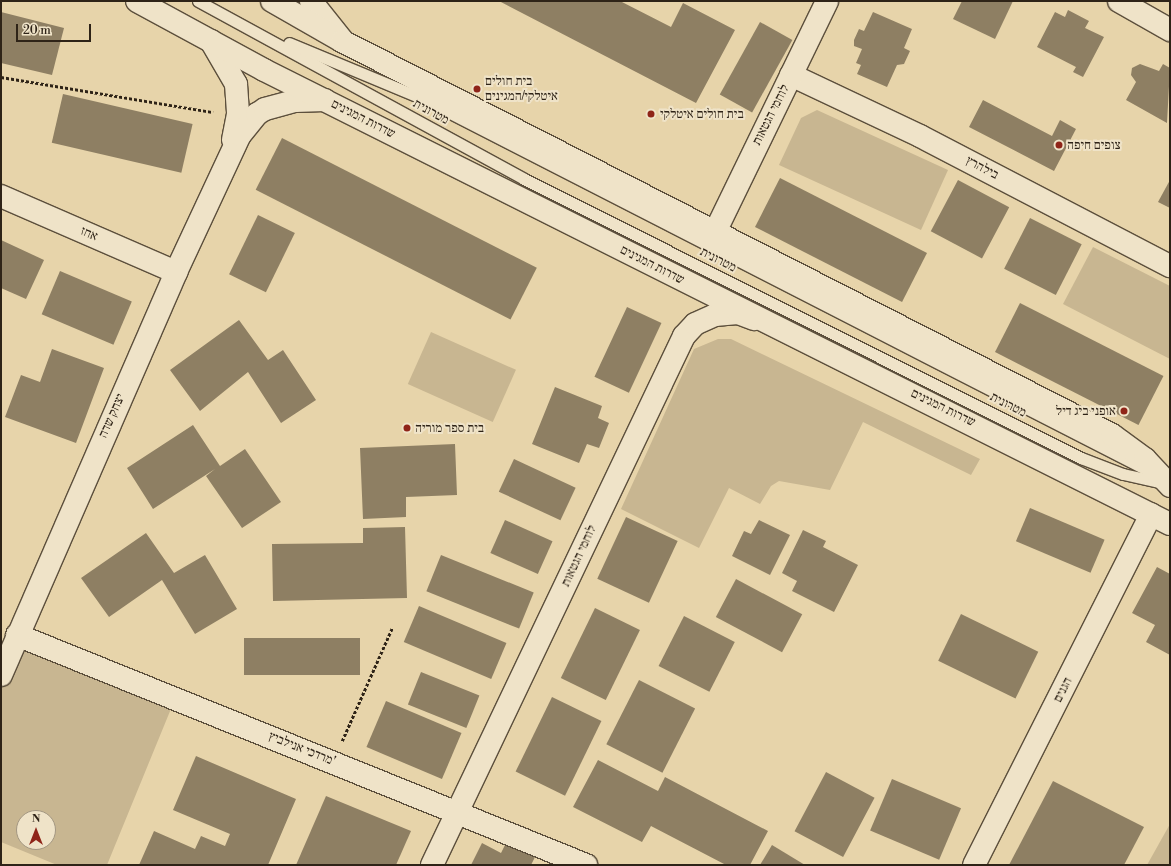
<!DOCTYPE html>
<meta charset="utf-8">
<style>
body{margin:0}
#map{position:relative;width:1171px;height:866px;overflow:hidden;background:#e7d4aa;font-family:"Libre Bodoni","Frank Ruhl Libre",serif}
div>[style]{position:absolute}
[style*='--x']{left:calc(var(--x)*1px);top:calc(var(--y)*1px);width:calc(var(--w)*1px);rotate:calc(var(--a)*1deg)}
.green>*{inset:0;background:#c8b691;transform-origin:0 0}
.building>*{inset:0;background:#8e7f63;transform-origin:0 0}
.path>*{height:2.5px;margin-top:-1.25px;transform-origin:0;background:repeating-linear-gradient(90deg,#2e2317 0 3px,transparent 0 5px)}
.roads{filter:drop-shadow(1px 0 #5c4f3c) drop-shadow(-1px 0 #5c4f3c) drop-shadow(0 1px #5c4f3c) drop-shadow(0 -1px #5c4f3c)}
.lane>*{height:11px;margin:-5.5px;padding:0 5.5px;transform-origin:5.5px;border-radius:5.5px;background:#efe3c8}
.street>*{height:22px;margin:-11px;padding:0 11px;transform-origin:11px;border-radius:11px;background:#efe3c8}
.secondary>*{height:22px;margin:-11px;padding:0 11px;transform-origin:11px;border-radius:11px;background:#efe3c8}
.dots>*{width:11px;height:11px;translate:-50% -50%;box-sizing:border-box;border:2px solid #efe3c8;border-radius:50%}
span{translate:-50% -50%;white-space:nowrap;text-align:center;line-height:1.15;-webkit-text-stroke:4px #efe3c8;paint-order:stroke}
.poi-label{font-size:13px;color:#2e2317}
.left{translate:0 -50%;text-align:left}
.right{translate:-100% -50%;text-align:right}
.street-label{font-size:13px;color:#2e2317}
.frame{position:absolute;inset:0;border:2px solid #2e2317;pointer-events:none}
.north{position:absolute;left:16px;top:810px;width:40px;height:40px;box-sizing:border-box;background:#efe3c8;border:1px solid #a29681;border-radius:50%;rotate:0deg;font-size:11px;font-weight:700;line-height:16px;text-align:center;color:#2e2317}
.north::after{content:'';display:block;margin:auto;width:14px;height:18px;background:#8f2418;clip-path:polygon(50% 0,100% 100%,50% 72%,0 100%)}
.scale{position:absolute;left:16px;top:24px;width:75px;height:18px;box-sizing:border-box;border:2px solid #2e2317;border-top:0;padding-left:5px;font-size:12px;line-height:14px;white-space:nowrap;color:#2e2317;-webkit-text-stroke:3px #efe3c8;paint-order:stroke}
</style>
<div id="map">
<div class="green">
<div style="clip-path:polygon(817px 110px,948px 170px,921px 230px,779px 165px,801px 118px)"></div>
<div style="clip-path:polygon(1093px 247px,1170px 286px,1170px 359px,1063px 304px)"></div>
<div style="left:431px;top:332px;width:93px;height:57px;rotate:24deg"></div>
<div style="clip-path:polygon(718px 339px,731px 339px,980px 459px,971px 475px,863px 422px,830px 490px,779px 481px,771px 486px,760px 504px,729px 488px,699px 548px,621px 509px,694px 349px)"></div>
<div style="clip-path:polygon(evenodd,17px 635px,175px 699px,107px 865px,57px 865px,1px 842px,1px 675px,17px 635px,24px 818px,48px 818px,48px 842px,24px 842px,24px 818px)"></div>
<div style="clip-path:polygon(1170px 824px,1170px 865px,1147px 865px)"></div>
</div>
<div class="building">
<div style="clip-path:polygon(499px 1px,620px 1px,671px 27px,683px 3px,735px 30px,696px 103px)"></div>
<div style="clip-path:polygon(962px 1px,1013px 1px,995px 39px,953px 19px)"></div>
<div style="clip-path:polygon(1068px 10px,1089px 21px,1085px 28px,1104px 37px,1083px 77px,1073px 72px,1076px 67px,1037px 47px,1055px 12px,1065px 17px)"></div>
<div style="clip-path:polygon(1px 12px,64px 28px,52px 75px,1px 63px)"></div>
<div style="clip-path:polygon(873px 12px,912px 29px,904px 48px,910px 51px,904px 64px,897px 65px,887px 87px,857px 74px,861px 65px,856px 63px,862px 49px,854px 46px,854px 40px,859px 29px,864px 31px)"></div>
<div style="left:760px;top:22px;width:37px;height:83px;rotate:29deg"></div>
<div style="clip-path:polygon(1140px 64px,1159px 71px,1163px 64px,1170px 68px,1167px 123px,1126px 100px,1136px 82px,1131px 75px,1132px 68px)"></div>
<div style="left:63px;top:94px;width:133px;height:50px;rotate:13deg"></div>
<div style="clip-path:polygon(983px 100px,1052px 136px,1060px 120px,1076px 129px,1054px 171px,969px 127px)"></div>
<div style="left:282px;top:138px;width:286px;height:58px;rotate:27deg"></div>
<div style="left:780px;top:178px;width:165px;height:55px;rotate:27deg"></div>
<div style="left:958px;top:180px;width:58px;height:58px;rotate:28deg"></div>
<div style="clip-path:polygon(1170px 180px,1170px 208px,1158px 202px)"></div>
<div style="left:258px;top:215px;width:41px;height:66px;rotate:26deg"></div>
<div style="left:1030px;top:218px;width:58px;height:57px;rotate:27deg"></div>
<div style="clip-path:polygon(1px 240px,44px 260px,26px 299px,1px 288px)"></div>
<div style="left:60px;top:271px;width:78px;height:47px;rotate:23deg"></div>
<div style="left:1020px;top:303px;width:161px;height:55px;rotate:27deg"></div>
<div style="left:627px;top:307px;width:38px;height:77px;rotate:25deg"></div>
<div style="clip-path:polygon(239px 320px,268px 360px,283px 350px,316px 400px,281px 423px,248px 372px,200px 411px,170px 370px)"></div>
<div style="clip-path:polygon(52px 349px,104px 368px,76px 443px,5px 417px,21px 375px,40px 382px)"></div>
<div style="clip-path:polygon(555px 387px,602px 406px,598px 418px,609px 423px,599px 448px,587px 444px,579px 463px,532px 444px)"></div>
<div style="clip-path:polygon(193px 425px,220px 466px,245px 449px,281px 502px,242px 528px,206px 476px,215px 469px,153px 509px,127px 468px)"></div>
<div style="clip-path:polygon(455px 444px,457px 495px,406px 497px,406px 517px,363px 519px,360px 448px)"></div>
<div style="left:514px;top:459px;width:68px;height:36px;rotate:25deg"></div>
<div style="left:1030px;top:508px;width:81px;height:36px;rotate:23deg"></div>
<div style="left:626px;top:517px;width:57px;height:68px;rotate:25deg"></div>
<div style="left:505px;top:520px;width:52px;height:36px;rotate:24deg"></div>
<div style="clip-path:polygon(759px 520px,790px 535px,770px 575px,732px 556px,744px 531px,751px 534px)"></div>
<div style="clip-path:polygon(405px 527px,407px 598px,273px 601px,272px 544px,363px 543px,363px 528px)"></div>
<div style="clip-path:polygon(803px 530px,826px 541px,823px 547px,858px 565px,834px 612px,792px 591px,797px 581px,782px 573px)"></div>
<div style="clip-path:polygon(146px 533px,174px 573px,205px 555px,237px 609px,195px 634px,162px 580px,109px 617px,81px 578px)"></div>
<div style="left:441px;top:555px;width:100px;height:39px;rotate:22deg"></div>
<div style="clip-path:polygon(1157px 567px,1170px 574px,1170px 655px,1146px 642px,1155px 625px,1132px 613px)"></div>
<div style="left:736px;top:579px;width:75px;height:43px;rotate:28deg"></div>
<div style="left:419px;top:606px;width:95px;height:39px;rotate:23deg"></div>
<div style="left:595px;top:608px;width:50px;height:78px;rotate:26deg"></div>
<div style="left:961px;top:614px;width:86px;height:52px;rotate:26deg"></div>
<div style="left:684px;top:616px;width:57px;height:56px;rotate:27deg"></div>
<div style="left:360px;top:638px;width:37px;height:116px;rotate:90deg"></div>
<div style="left:421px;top:672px;width:63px;height:35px;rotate:22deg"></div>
<div style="left:639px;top:680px;width:63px;height:72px;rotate:27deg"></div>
<div style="left:552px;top:697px;width:55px;height:83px;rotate:26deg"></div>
<div style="left:386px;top:701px;width:82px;height:50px;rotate:23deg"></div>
<div style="clip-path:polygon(196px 756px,296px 799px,268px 865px,139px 865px,154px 831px,195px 849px,201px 836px,225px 846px,230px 834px,173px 810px)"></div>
<div style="clip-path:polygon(598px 760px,658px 791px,665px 777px,768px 831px,750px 865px,726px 865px,651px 826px,642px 842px,573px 807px)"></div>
<div style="left:826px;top:772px;width:55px;height:67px;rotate:28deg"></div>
<div style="left:892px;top:779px;width:75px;height:56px;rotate:23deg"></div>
<div style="clip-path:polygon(1053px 781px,1144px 827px,1124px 865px,1009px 865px)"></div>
<div style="clip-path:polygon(326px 796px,411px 831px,396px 865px,296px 865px)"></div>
<div style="clip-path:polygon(508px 839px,537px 853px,531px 865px,471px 865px,482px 843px,501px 853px)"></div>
<div style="clip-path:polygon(772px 845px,805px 865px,760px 865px)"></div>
</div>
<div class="path">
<div style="--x:1;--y:77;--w:215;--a:9.4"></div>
<div style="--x:342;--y:741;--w:124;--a:-66.1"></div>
</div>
<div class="roads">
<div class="lane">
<div style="--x:198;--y:1;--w:371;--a:28.6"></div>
<div style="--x:524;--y:179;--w:623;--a:26.61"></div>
<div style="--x:1081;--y:458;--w:45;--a:20.9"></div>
<div style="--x:1123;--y:474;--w:42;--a:12.4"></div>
<div style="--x:289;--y:43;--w:141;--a:22.6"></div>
<div style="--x:419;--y:97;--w:814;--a:27.13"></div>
</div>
<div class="street">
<div style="--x:311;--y:1;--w:50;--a:51.5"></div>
<div style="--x:1119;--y:1;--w:59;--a:29.6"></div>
<div style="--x:211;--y:41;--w:50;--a:59.8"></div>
<div style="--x:236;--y:84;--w:30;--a:86"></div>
<div style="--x:238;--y:114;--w:26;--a:101"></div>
<div style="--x:791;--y:75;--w:143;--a:25.3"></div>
<div style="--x:920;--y:136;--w:282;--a:27.5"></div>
<div style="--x:1;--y:196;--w:191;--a:23.5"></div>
<div style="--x:716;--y:230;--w:254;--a:-64.1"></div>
<div style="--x:17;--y:635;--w:614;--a:22.01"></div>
<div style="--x:1;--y:675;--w:439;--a:-66.5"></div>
<div style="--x:176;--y:272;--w:151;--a:-65"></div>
<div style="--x:240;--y:135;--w:27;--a:-51"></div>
<div style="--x:257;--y:114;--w:9;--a:-32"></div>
<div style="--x:265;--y:109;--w:31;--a:-15"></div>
<div style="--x:295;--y:101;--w:30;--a:-2"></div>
<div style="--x:432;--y:865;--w:586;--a:-64.53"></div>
<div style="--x:684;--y:336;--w:16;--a:-47"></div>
<div style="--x:695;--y:324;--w:22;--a:-24"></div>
<div style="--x:715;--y:315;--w:23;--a:-5"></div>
<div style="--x:738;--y:313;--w:17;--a:21"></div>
<div style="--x:974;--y:865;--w:393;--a:-63.2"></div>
</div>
<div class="secondary">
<div style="--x:137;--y:1;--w:145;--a:28.5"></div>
<div style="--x:264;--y:70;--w:1013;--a:26.62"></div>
<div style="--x:272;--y:1;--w:81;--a:29.7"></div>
<div style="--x:342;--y:41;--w:865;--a:27.1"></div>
<div style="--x:1112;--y:435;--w:41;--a:36"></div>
<div style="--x:1145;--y:459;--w:37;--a:47"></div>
</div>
</div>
<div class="dots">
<div style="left:477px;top:89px;background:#8f2418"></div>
<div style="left:651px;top:114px;background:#8f2418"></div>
<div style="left:1059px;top:145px;background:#8f2418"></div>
<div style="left:1124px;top:411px;background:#8f2418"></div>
<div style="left:407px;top:428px;background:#8f2418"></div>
</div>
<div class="poi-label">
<span class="left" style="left:485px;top:89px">בית חולים<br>איטלקי/המגינים</span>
<span class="left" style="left:660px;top:114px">בית חולים איטלקי</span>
<span class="left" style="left:1067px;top:145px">צופים חיפה</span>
<span class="right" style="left:1116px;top:411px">אופני ביג דיל</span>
<span class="left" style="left:415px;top:428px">בית ספר מוריה</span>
</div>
<div class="street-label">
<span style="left:431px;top:112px;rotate:29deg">מטרונית</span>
<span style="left:771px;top:115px;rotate:-63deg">לוחמי הגטאות</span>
<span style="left:363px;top:119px;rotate:27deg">שדרות המגינים</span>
<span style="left:982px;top:168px;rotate:28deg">בילהרץ</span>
<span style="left:89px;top:234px;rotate:23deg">אחז</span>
<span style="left:718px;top:260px;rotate:27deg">מטרונית</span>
<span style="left:652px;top:265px;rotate:27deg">שדרות המגינים</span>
<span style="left:1008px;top:405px;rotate:27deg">מטרונית</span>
<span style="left:943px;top:408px;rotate:26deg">שדרות המגינים</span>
<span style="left:112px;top:416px;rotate:-66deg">יצחק שדה</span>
<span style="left:579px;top:556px;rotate:-65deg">לוחמי הגטאות</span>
<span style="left:1063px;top:690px;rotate:-63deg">הגנים</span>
<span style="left:302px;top:749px;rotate:22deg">מרדכי אנילביץ'</span>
</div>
<div class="frame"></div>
<div class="north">N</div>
<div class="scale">20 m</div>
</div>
